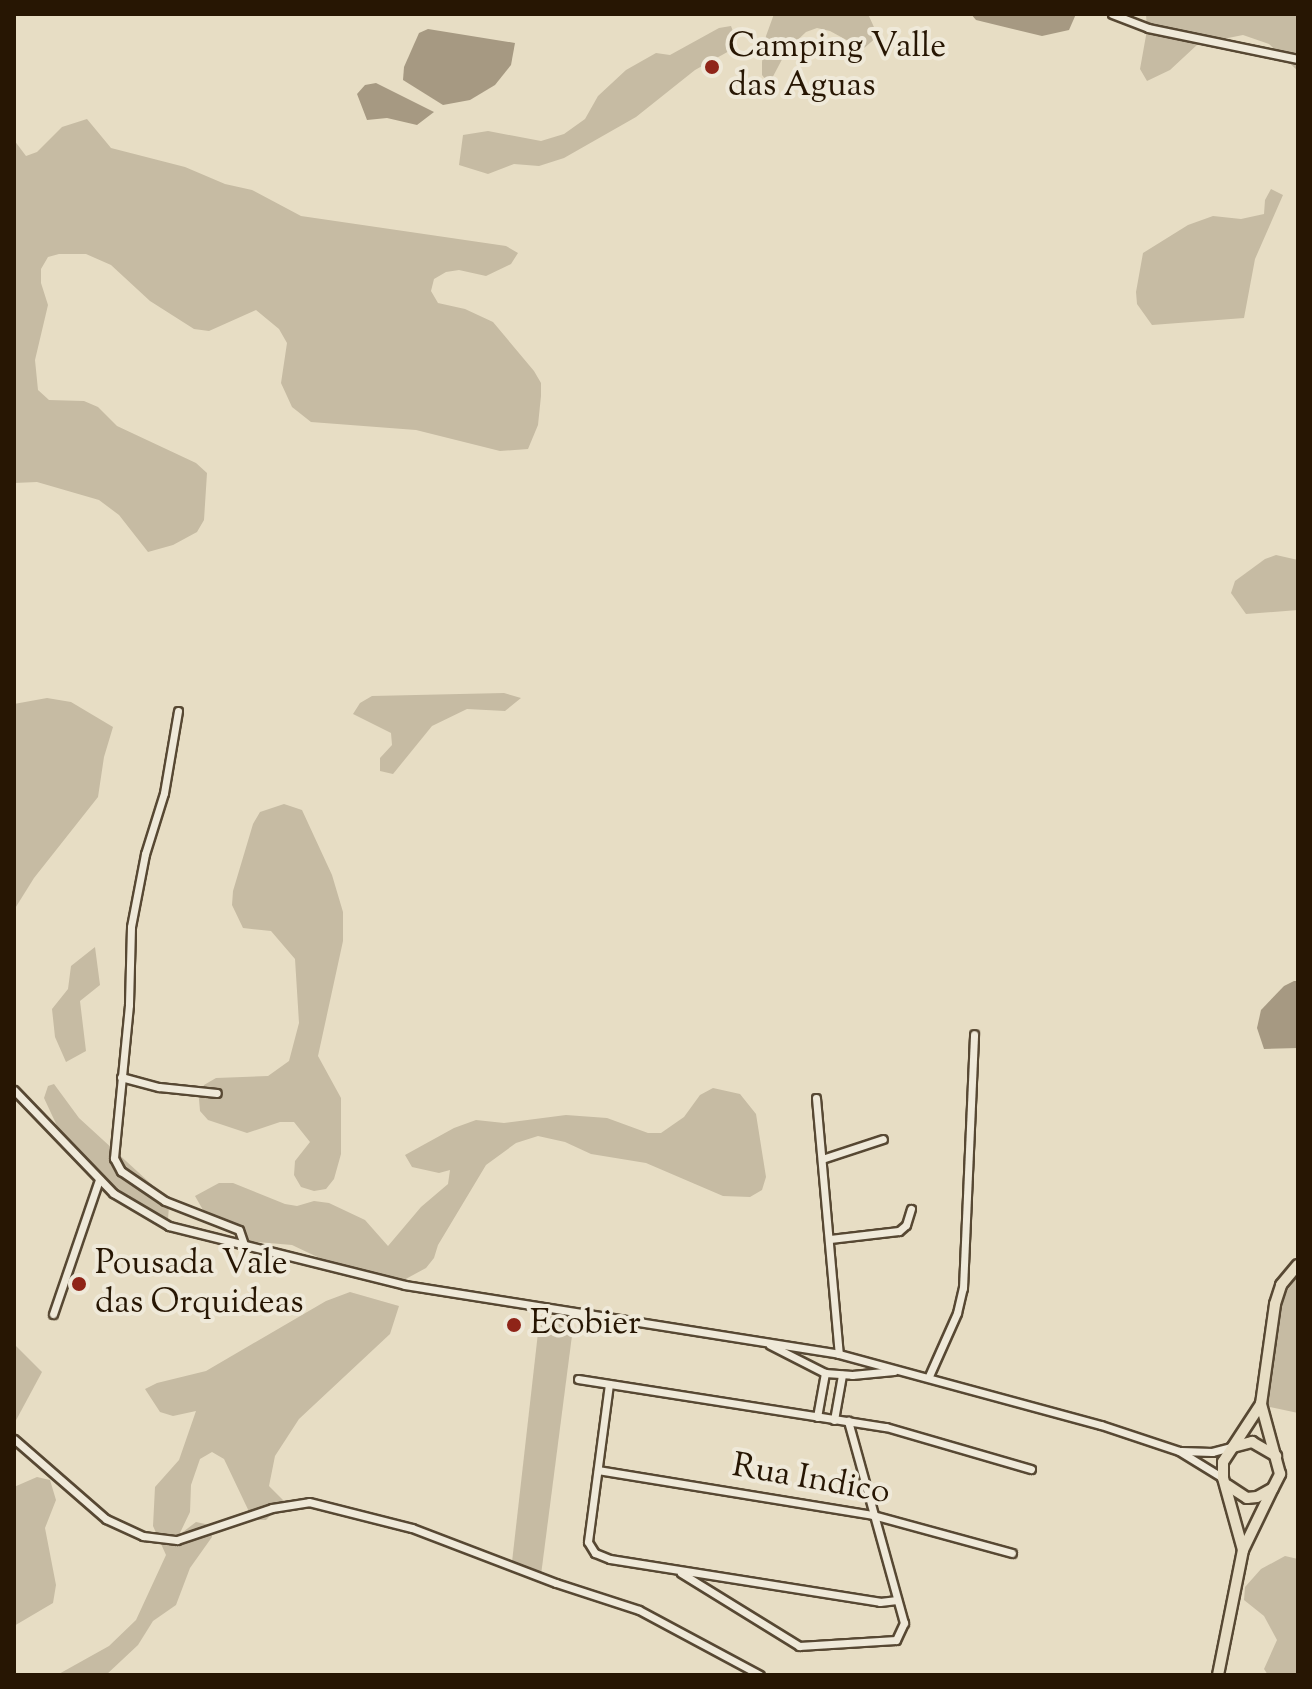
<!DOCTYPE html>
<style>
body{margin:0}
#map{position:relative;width:1312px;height:1689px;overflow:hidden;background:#e7ddc4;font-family:"Sorts Mill Goudy",serif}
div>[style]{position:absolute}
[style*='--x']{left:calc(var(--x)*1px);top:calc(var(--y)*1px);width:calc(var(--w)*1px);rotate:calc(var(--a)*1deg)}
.green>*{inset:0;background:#c6bba3}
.water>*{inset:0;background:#a69982}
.roads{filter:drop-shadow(2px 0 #574833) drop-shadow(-2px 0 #574833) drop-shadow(0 2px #574833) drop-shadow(0 -2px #574833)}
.minor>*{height:7px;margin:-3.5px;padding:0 3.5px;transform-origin:3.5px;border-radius:3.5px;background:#efe9d9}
.primary>*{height:10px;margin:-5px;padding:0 5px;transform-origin:5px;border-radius:5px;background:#e7ddc4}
.dots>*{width:22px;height:22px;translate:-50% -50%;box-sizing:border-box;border:4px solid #efe9d9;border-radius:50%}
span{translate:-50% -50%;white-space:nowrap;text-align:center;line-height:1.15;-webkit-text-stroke:8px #efe9d9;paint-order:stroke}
.poi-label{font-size:34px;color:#271603}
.left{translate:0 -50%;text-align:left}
.street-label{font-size:34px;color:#271603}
.frame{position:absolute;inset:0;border:16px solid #271603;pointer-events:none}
</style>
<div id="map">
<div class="green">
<div style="clip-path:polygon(774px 14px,868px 14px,878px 36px,863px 49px,830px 31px,817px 28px,806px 32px,787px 50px,769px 84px,762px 75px,762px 62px,766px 36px)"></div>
<div style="clip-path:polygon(1146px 14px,1298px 14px,1298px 71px,1269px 44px,1243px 35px,1198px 44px,1170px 70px,1147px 81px,1140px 69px,1147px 30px)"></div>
<div style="clip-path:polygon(731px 26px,735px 37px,731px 50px,695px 70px,636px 117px,564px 158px,539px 166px,514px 164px,488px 174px,459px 165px,463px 135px,488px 131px,541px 141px,564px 134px,585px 119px,598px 96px,626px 70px,656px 53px,670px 55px,719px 28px)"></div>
<div style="clip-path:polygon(87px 119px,111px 148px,185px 167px,225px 184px,252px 190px,301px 216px,506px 246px,518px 253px,511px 264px,486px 276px,459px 270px,446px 272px,434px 279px,431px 291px,438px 303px,465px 309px,493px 322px,534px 371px,541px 383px,541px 396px,538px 425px,528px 449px,500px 451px,416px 430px,311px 422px,292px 407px,281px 383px,287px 343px,279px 329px,256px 310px,209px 331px,194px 329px,150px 301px,111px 265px,86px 254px,59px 254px,48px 257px,41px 269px,41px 283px,48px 305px,35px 360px,38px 390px,49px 400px,84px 401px,98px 407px,117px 426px,196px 463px,207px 473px,204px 520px,197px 532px,173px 545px,148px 552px,119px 515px,99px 500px,37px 482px,14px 483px,14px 140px,26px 156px,37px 152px,62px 127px)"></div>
<div style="clip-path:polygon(1271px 189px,1283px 195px,1255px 259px,1244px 318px,1152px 325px,1137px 304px,1136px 292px,1143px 253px,1188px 225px,1213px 216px,1241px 219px,1264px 214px,1265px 200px)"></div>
<div style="clip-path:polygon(1276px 555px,1298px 560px,1298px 610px,1246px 614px,1231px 593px,1235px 581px,1265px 559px)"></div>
<div style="clip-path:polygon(504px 693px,521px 698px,505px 711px,467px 709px,432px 726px,393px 774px,380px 771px,380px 758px,392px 745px,391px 733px,353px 714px,360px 703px,372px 696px)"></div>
<div style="clip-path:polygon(47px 698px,71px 702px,113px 727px,104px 757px,98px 797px,34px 878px,14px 910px,14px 704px)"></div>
<div style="clip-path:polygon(284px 804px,302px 810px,332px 875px,343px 912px,343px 941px,318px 1056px,341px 1098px,341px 1154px,334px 1179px,326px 1189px,314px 1191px,301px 1187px,294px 1175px,295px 1161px,310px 1142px,294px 1122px,280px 1122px,247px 1133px,208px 1120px,200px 1111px,199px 1099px,204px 1085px,216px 1078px,268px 1076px,289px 1061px,299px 1023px,295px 959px,271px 931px,243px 928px,232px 905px,233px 891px,253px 824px,260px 812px)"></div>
<div style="clip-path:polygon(95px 947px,100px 985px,80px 1001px,86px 1051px,66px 1062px,55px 1037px,52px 1009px,68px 989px,71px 966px)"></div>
<div style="clip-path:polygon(54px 1084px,79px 1118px,162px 1194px,169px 1206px,168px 1219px,144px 1209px,111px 1183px,58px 1128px,44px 1098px,48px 1086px)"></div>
<div style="clip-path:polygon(713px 1088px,740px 1094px,756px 1114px,766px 1177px,762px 1190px,750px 1197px,723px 1196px,646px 1163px,591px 1154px,565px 1142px,538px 1136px,516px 1143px,486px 1165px,438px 1245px,434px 1258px,426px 1268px,402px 1281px,328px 1262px,292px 1245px,244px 1241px,207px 1217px,195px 1196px,219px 1183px,233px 1183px,285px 1204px,297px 1206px,314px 1201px,329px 1203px,365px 1220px,388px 1246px,421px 1207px,448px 1184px,450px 1170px,439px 1173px,412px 1167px,405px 1155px,454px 1128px,476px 1120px,504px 1123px,566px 1115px,607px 1118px,648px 1133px,661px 1133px,684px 1117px,700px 1095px)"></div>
<div style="clip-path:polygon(1298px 1276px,1297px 1364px,1298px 1413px,1265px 1406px,1281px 1299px)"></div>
<div style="clip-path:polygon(350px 1292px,399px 1306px,390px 1334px,299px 1419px,275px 1456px,269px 1486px,284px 1501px,266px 1520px,253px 1520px,224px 1459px,212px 1452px,200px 1459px,191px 1485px,190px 1512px,179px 1535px,196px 1522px,210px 1525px,212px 1537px,190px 1568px,176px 1605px,153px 1621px,138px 1645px,106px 1675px,57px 1675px,109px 1646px,136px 1620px,166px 1555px,153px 1526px,155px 1487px,179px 1460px,196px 1411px,173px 1416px,160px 1412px,145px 1389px,157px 1383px,206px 1371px,326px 1301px)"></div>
<div style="clip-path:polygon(540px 1315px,574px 1320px,541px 1575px,512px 1562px)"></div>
<div style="clip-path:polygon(14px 1344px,42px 1372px,14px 1424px)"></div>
<div style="clip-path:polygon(37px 1477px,50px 1480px,56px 1500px,45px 1528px,56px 1585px,53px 1603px,14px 1626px,14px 1487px)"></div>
<div style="clip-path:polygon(1285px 1556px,1298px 1559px,1298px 1675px,1268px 1675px,1264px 1669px,1277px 1640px,1264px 1616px,1244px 1600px,1245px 1587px,1261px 1569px)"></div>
</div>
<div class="water">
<div style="clip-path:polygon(971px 14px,1076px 14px,1069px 30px,1042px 36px,976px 20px)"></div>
<div style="clip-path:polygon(428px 29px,515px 43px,511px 65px,495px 85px,470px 100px,443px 105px,403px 80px,404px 67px,419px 33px)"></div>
<div style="clip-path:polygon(376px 83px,434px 112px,417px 125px,387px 118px,367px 120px,357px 94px,365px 85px)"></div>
<div style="clip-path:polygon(1294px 981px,1298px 981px,1298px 1048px,1264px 1049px,1257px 1028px,1261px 1010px,1284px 986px)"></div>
</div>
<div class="roads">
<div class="minor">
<div style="--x:1112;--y:14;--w:39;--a:21"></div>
<div style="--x:1148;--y:28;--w:153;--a:11.7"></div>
<div style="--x:178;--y:711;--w:83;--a:99.7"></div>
<div style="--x:164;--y:793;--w:64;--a:107.3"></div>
<div style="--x:145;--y:854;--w:74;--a:100.9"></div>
<div style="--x:131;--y:927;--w:78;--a:91.5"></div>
<div style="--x:129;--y:1005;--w:154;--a:95.6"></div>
<div style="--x:114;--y:1158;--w:15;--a:62"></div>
<div style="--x:121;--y:1171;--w:53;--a:34.3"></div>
<div style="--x:165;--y:1201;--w:79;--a:21.4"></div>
<div style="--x:239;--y:1230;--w:18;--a:71"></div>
<div style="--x:121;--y:1077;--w:39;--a:15"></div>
<div style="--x:159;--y:1087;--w:58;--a:5.9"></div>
<div style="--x:14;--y:1090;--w:143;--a:46.1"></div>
<div style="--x:113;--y:1193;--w:65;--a:30.5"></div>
<div style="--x:169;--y:1226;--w:243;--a:14"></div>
<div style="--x:405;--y:1285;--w:439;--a:9"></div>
<div style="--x:839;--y:1354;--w:271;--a:15.2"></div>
<div style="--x:1101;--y:1425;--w:82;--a:18.4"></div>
<div style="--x:1179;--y:1451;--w:52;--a:31.5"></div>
<div style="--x:816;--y:1098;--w:257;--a:84.9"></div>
<div style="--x:822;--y:1159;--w:64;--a:-18.2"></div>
<div style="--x:830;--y:1239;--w:69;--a:-6.6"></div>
<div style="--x:899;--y:1231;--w:9;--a:-41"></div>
<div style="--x:906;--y:1225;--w:17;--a:-73"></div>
<div style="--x:53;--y:1314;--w:142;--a:-71.1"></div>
<div style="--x:770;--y:1345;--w:62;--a:27"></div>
<div style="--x:825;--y:1373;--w:27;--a:4"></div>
<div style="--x:852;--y:1375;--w:42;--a:-5.4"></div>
<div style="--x:929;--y:1376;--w:69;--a:-66"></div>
<div style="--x:957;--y:1313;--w:26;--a:-77"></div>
<div style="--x:963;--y:1288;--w:254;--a:-87.5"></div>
<div style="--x:578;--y:1379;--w:312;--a:8.9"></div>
<div style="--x:886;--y:1427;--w:151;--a:16.2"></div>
<div style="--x:609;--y:1384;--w:159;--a:97.6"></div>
<div style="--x:588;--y:1542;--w:13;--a:58"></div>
<div style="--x:595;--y:1553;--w:16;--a:22"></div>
<div style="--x:610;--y:1559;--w:273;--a:9"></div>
<div style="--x:880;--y:1602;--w:17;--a:-7"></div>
<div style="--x:817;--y:1417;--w:45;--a:-79.7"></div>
<div style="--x:834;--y:1420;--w:46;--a:-79.9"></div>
<div style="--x:14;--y:1439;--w:122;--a:41"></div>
<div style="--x:106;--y:1519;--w:41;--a:24.7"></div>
<div style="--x:143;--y:1536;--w:34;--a:7"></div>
<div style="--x:177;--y:1540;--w:100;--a:-18.6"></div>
<div style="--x:272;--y:1508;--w:37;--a:-9"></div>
<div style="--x:309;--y:1502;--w:106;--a:14.2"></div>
<div style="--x:412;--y:1528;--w:154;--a:20.9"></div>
<div style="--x:556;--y:1583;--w:87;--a:18"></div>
<div style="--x:639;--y:1610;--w:137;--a:28.2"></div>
<div style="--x:1181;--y:1451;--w:31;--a:2"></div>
<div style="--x:1212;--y:1452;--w:20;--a:-15"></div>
<div style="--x:598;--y:1470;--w:279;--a:9.3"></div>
<div style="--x:873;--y:1515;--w:144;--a:15.3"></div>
<div style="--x:681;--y:1573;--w:139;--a:31.7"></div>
<div style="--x:799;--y:1646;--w:97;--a:-3.5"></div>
<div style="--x:896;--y:1640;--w:19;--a:-65"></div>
<div style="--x:904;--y:1623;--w:210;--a:-105.5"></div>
</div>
<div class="primary">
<div style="--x:1233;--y:1447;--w:20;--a:-15"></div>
<div style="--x:1252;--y:1442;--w:28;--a:30"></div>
<div style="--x:1227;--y:1485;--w:24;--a:33"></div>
<div style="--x:1247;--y:1498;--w:10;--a:-6"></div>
<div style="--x:1257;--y:1497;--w:18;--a:-29"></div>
<div style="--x:1273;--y:1488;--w:16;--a:-63"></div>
<div style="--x:1280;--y:1474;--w:73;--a:-105.2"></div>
<div style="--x:1261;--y:1404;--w:101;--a:-82"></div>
<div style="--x:1275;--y:1304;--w:20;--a:-72"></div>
<div style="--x:1281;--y:1285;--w:26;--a:-50"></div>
<div style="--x:1243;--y:1550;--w:75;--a:-105.5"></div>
<div style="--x:1223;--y:1478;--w:16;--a:-90"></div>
<div style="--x:1223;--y:1462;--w:69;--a:-56.8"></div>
<div style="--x:1218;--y:1675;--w:127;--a:-78.7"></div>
<div style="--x:1243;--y:1550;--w:67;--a:-64.2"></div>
</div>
</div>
<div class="dots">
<div style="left:712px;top:67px;background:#8f2418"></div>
<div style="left:79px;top:1284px;background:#8f2418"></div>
<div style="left:514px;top:1325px;background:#8f2418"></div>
</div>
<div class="poi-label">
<span class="left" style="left:728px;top:67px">Camping Valle<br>das Aguas</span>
<span class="left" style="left:95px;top:1284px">Pousada Vale<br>das Orquideas</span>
<span class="left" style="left:530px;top:1325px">Ecobier</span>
</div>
<div class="street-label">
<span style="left:811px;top:1480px;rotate:10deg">Rua Indico</span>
</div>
<div class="frame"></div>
</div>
